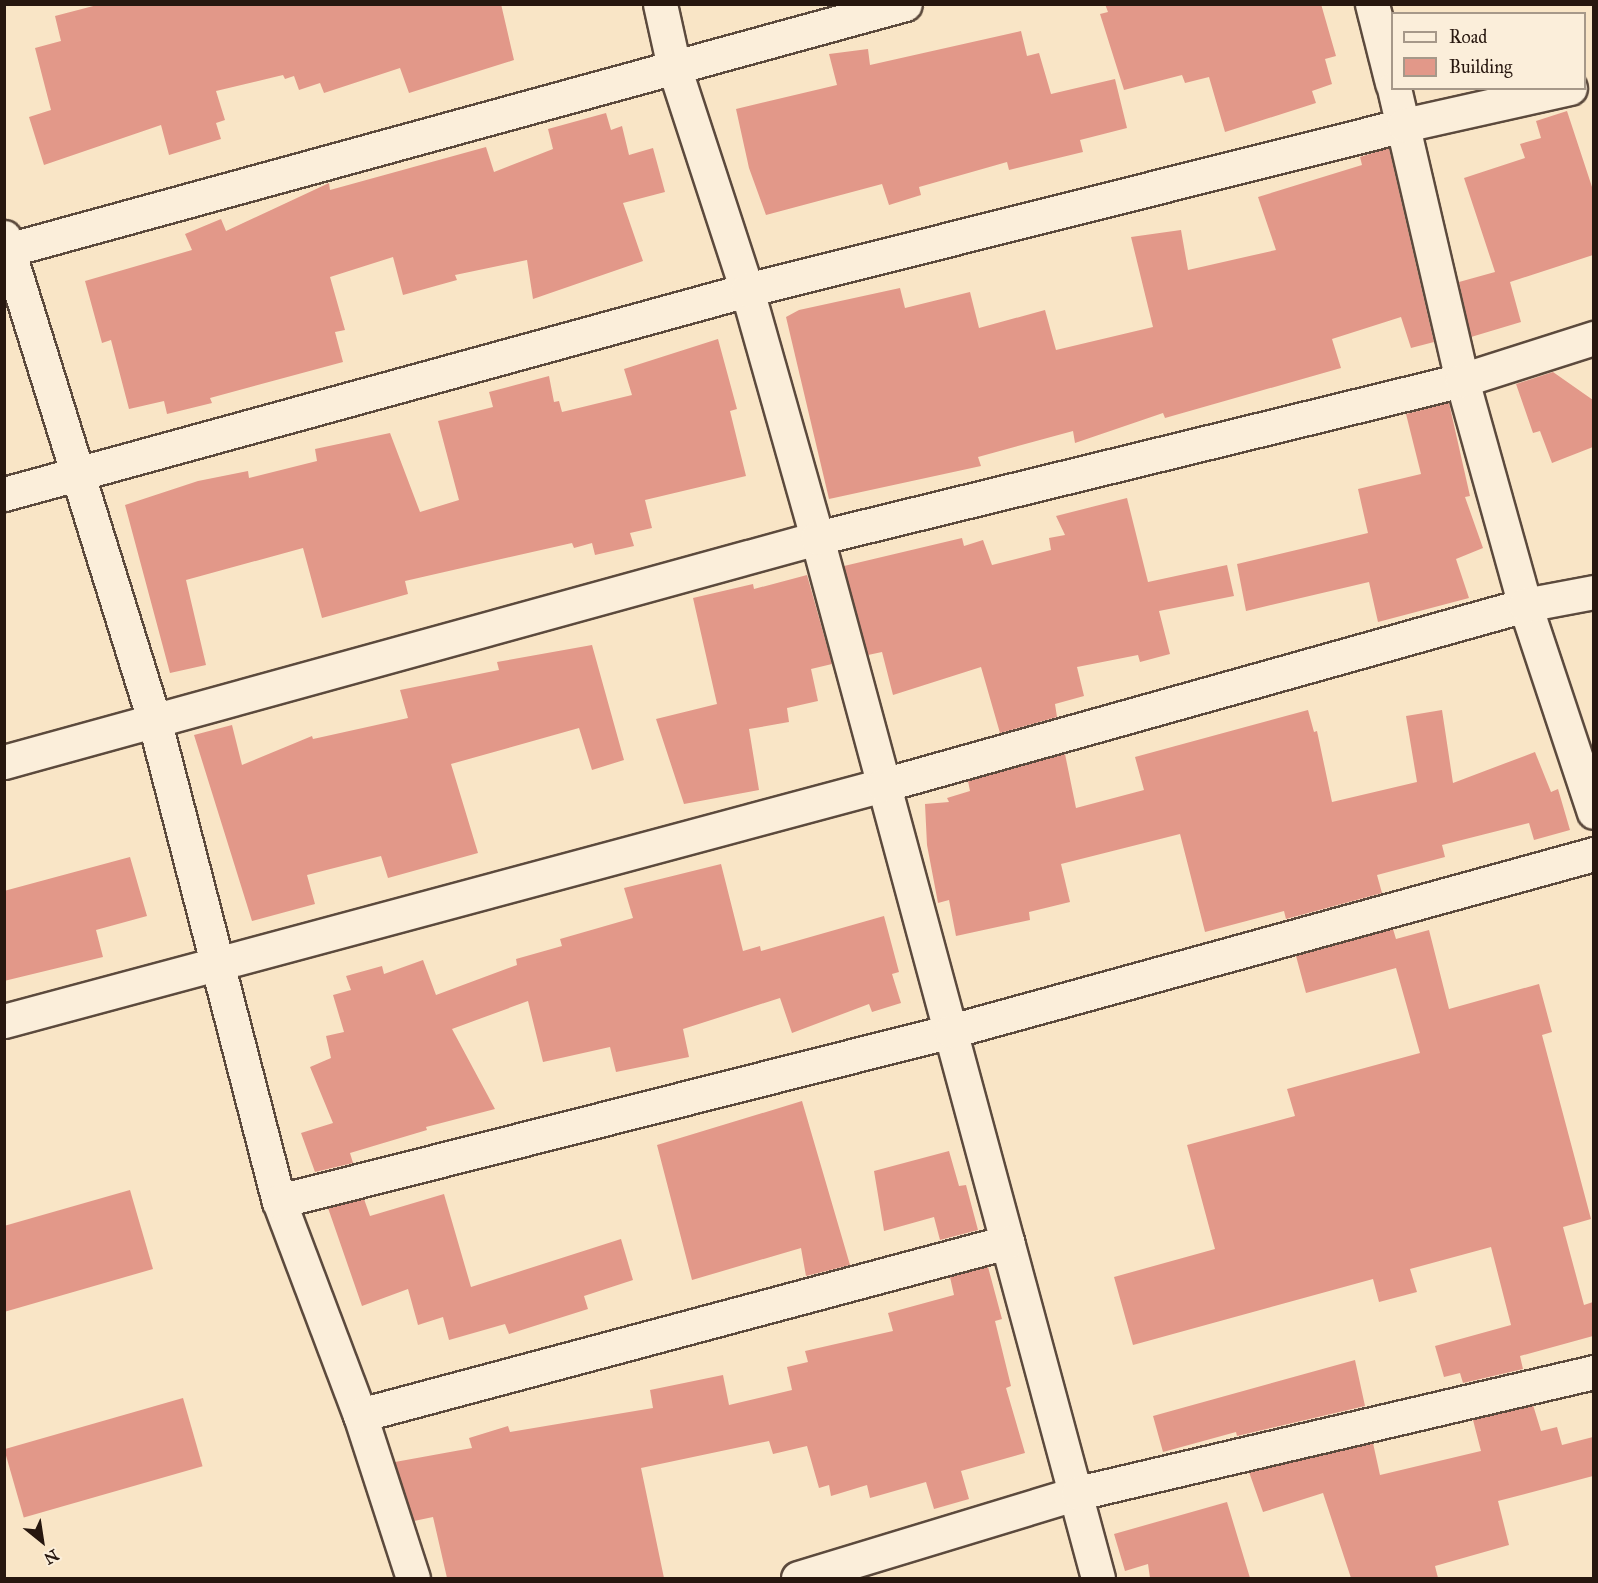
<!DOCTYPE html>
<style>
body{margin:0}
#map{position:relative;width:1598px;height:1583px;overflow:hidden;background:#f9e5c6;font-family:"IM FELL Great Primer",serif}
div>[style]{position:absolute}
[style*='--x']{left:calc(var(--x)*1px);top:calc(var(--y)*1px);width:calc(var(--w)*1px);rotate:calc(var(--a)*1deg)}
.building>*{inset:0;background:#e29889;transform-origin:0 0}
.roads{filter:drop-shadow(2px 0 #5c4a3d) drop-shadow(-2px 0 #5c4a3d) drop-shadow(0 2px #5c4a3d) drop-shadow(0 -2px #5c4a3d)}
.street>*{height:33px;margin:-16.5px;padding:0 16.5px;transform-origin:16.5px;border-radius:16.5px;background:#fbeeda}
span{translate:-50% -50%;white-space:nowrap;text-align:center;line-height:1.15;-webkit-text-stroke:5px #fbeeda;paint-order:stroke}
.frame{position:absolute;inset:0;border:6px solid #27170f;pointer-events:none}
.legend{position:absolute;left:1391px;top:12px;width:195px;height:78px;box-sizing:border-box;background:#fbeeda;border:2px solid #a69889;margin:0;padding:8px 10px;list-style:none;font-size:18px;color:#27170f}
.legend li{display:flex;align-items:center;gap:12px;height:30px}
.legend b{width:30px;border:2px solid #a69889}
.north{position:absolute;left:12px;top:1511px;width:60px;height:60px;-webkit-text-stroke:4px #fbeeda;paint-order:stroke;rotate:150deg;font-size:16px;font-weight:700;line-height:24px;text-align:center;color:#27170f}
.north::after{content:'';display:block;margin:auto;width:21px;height:27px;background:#27170f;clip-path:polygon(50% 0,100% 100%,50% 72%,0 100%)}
</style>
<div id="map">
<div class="building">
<div style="clip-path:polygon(101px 4px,501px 4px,514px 60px,409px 93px,400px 68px,324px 93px,320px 83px,299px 90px,294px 76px,285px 79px,283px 75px,216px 91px,225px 120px,216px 123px,221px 139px,169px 155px,161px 125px,44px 165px,29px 117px,51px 110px,35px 48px,61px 41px,55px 16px)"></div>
<div style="clip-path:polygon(1105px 4px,1321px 4px,1336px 56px,1325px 59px,1332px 84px,1312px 91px,1316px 103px,1225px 132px,1209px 77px,1185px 83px,1182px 75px,1124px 90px,1100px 14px,1108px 12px)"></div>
<div style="clip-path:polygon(1021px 31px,1027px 56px,1039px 53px,1051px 94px,1115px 79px,1127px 128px,1080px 140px,1083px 152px,1009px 170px,1007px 162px,919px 187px,921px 195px,889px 205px,882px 184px,766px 215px,749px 168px,736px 109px,837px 85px,829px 54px,868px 49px,870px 65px)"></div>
<div style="clip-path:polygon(1567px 111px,1593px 190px,1593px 255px,1510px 282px,1521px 322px,1471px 337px,1459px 282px,1495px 272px,1464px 178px,1525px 158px,1520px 144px,1541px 138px,1536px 121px)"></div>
<div style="clip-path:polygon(606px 113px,611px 130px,622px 126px,629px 155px,653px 148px,665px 192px,623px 203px,643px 261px,533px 299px,527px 260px,455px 275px,457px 280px,403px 295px,393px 257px,330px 277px,345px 330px,335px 332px,343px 362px,210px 398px,212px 403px,167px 414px,164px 401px,129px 409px,111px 340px,102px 343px,85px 281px,192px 250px,185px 234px,221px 219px,226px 231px,329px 183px,330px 190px,486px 147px,494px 172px,553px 149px,548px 129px)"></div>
<div style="clip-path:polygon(1389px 148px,1434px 342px,1411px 348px,1401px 317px,1332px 339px,1341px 368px,1165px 418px,1163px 413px,1075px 443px,1073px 431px,978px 457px,981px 466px,829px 499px,786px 317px,799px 310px,900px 288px,905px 308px,970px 292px,979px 328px,1045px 310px,1056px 350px,1153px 327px,1131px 237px,1181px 230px,1188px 270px,1276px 250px,1258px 197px,1362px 165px,1360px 157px)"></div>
<div style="clip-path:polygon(718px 339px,737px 409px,730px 411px,746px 476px,645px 500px,652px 528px,630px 533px,634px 546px,595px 555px,592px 543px,574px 548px,572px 543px,405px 581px,408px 594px,322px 618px,303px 548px,186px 580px,206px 665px,170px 673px,125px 505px,198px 481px,248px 471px,249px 478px,317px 461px,315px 449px,390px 433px,420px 512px,459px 500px,438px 421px,493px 407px,489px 392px,549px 376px,554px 402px,559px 401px,562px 412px,632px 395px,624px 369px)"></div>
<div style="clip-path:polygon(1553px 372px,1593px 400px,1593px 447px,1552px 463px,1540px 431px,1533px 433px,1516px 384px)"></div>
<div style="clip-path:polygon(1449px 403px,1470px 496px,1465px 497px,1483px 548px,1456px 559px,1469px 598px,1378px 622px,1369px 582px,1246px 611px,1237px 564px,1368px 533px,1358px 489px,1421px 474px,1406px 414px)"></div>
<div style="clip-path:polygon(1127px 498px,1148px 582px,1227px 565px,1234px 596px,1159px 611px,1170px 654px,1140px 662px,1138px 655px,1077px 667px,1084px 696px,1055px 704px,1057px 717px,1000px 733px,981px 667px,893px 695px,882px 652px,868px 655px,844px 566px,962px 538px,964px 546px,983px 540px,992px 565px,1051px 550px,1049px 538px,1065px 535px,1056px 516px)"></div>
<div style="clip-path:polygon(807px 575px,832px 664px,811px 669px,818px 701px,787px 708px,789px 722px,749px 729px,759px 790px,684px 804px,656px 719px,717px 704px,693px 598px,753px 584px,754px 589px)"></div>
<div style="clip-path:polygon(592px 645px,624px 760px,592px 770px,579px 728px,451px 764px,478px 853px,388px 878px,381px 856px,307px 875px,315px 904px,252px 921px,194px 735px,232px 725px,242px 765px,312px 736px,313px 739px,408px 718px,400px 690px,499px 670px,497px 662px)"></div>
<div style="clip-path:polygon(1308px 710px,1314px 732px,1317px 731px,1332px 802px,1417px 782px,1406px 716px,1442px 710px,1453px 783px,1535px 752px,1551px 792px,1558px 789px,1570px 830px,1534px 840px,1529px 823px,1442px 845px,1445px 857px,1377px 875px,1382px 893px,1286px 919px,1284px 911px,1205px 932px,1180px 834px,1061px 864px,1070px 902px,1029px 912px,1030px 920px,956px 936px,949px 900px,938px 903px,927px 845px,925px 804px,949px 802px,947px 798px,970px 791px,968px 781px,1065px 754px,1076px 808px,1144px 790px,1135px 757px)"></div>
<div style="clip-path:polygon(130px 857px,147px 916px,96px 930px,103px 957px,4px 981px,4px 891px)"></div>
<div style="clip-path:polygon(721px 864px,743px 951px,760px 946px,761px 951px,884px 916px,899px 972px,892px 974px,901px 1003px,872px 1012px,869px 1004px,792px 1033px,780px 998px,683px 1029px,689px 1057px,616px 1072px,610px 1047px,543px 1062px,528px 1001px,452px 1029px,495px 1109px,426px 1127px,427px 1130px,350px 1153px,353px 1163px,315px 1172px,301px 1133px,333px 1123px,310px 1067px,331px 1058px,326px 1036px,344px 1032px,333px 995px,351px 990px,346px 976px,382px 966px,384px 974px,423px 960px,436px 995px,517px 965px,516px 959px,562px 946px,560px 939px,633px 918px,624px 888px)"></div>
<div style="clip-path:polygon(1393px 929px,1396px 939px,1429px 930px,1449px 1009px,1539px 984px,1552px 1032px,1542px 1035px,1591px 1219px,1563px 1227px,1584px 1305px,1593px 1302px,1593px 1336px,1520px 1356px,1523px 1369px,1463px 1383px,1460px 1373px,1444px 1377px,1435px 1346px,1511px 1325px,1491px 1247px,1410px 1269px,1417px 1292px,1379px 1302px,1373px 1279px,1133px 1345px,1114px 1277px,1215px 1249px,1187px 1145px,1295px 1116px,1287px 1089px,1420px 1053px,1396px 968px,1306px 993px,1296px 956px)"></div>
<div style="clip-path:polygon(802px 1101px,850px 1265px,806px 1276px,801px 1248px,692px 1280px,657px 1145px)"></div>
<div style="clip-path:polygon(949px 1151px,959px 1186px,966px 1185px,978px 1230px,940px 1240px,934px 1217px,884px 1231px,874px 1171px)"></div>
<div style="clip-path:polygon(130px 1190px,153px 1269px,4px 1312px,4px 1226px)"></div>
<div style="clip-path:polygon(444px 1194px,471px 1287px,621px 1239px,633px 1280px,584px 1296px,588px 1309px,509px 1334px,505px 1324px,449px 1340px,443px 1317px,418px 1325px,408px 1289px,362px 1306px,328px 1208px,364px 1199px,370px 1216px)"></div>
<div style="clip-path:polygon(988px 1267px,1002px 1319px,995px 1321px,1011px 1386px,1006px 1388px,1025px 1453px,961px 1471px,969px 1499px,934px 1509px,926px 1482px,870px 1498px,867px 1485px,831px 1496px,829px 1485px,819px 1488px,807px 1446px,773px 1454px,769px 1441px,641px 1468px,664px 1578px,447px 1578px,433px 1517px,414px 1521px,395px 1462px,472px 1448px,469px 1438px,508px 1426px,510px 1432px,653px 1408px,650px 1390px,723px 1375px,729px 1405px,792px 1390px,787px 1367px,808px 1362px,805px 1351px,893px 1331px,888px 1313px,954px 1295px,950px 1277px)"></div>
<div style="clip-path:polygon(1355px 1360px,1365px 1406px,1237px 1436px,1236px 1432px,1163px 1452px,1153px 1416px)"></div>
<div style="left:183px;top:1398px;width:71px;height:186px;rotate:74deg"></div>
<div style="clip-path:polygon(1533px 1405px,1541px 1431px,1557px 1427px,1562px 1445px,1593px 1437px,1593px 1476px,1498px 1501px,1509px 1545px,1435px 1566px,1438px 1578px,1351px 1578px,1323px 1493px,1263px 1512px,1249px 1472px,1373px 1443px,1380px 1475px,1481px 1451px,1473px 1420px)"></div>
<div style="clip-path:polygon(1227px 1502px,1250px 1578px,1150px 1578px,1148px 1564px,1125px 1571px,1114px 1534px)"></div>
</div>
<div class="roads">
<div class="street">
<div style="--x:660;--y:4;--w:65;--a:77.5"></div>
<div style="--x:674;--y:67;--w:235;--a:71.9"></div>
<div style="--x:747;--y:290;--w:258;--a:74.2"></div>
<div style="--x:817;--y:538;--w:1077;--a:74.88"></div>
<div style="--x:1372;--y:4;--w:81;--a:75.8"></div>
<div style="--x:1394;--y:88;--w:300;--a:76.9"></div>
<div style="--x:1462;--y:380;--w:234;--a:74.4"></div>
<div style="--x:1525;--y:605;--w:218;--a:71.6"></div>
<div style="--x:4;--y:237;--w:509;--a:72.74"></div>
<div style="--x:155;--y:723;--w:494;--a:75.5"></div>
<div style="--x:279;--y:1201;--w:229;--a:69.3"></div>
<div style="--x:360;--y:1415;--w:171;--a:72"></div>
<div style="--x:4;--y:251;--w:934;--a:-15.33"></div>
<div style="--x:4;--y:494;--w:770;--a:-15.35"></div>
<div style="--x:747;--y:290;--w:677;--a:-14.1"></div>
<div style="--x:1404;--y:125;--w:170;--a:-12.6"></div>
<div style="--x:4;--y:762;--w:843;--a:-15.4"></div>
<div style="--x:817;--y:538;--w:664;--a:-13.76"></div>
<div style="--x:1462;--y:380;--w:139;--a:-17.7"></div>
<div style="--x:4;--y:1021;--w:910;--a:-15.03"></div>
<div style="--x:883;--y:785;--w:667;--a:-15.66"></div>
<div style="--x:1525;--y:605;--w:70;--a:-10.7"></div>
<div style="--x:279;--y:1201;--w:693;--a:-14.2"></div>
<div style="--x:951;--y:1031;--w:667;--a:-15.39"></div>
<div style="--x:360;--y:1415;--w:670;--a:-14.97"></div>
<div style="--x:798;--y:1578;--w:293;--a:-16.9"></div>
<div style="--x:1078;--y:1493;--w:530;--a:-13.2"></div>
</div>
</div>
<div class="frame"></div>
<ul class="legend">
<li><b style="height:8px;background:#fbeeda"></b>Road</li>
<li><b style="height:16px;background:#e29889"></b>Building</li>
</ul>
<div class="north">N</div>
</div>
